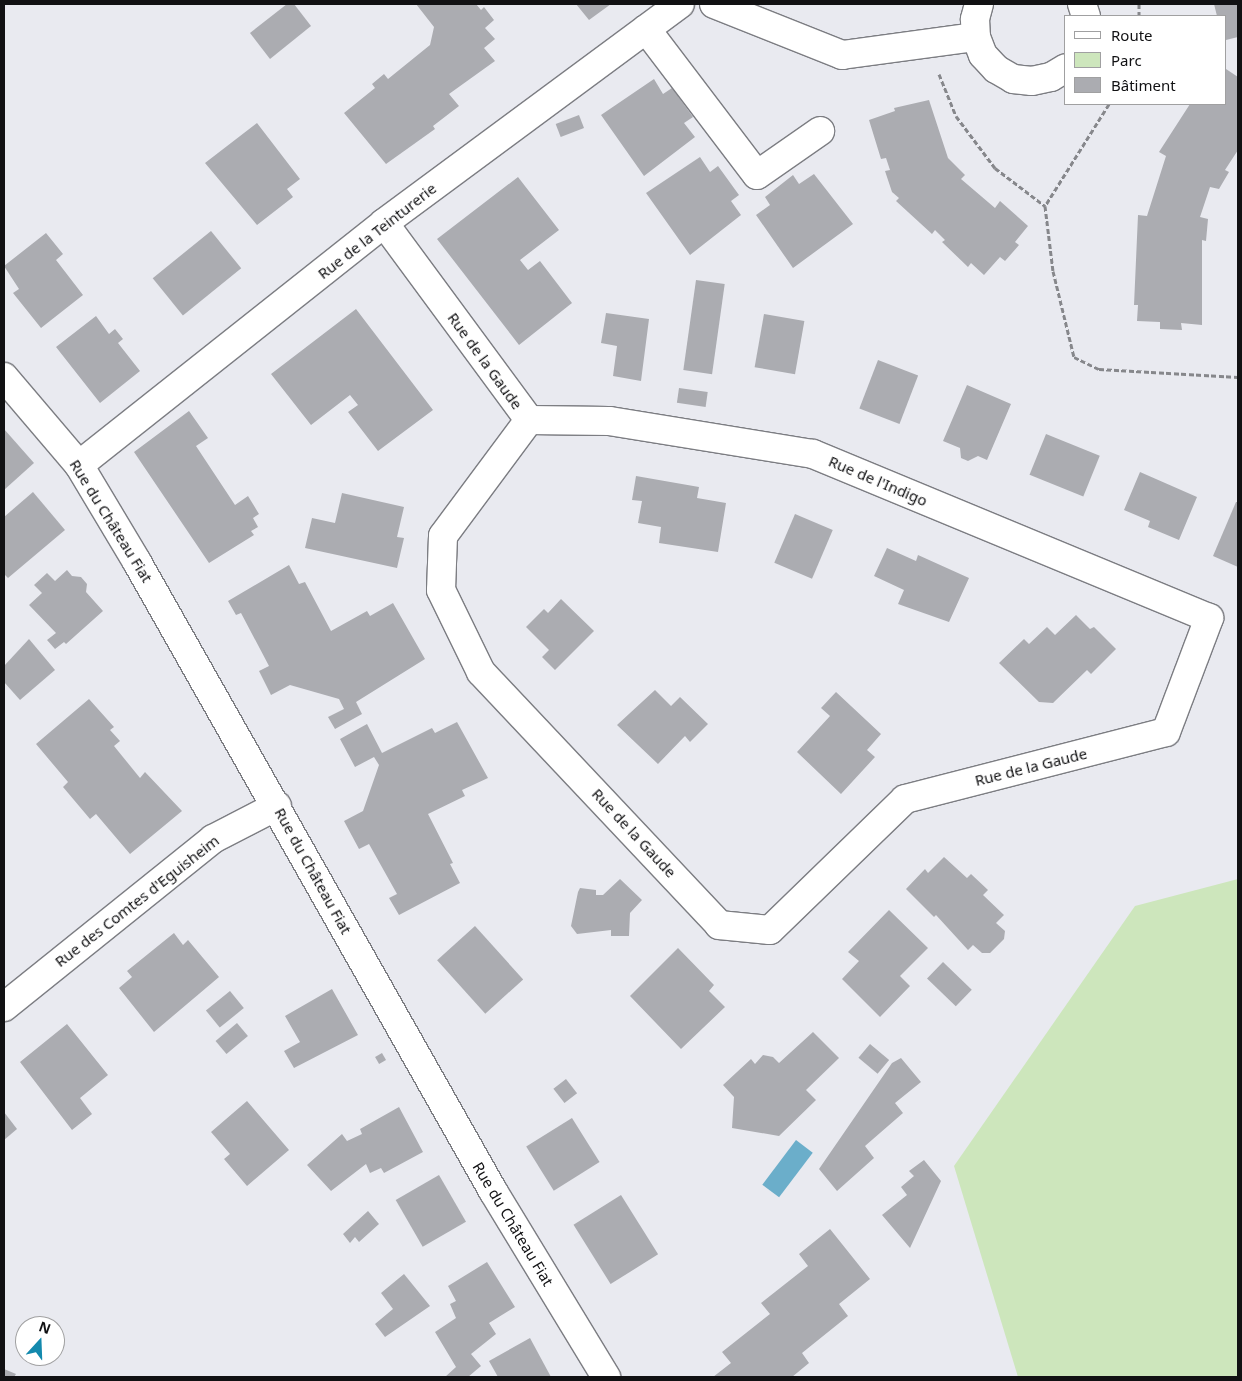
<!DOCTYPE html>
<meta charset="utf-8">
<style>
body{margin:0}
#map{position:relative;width:1242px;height:1381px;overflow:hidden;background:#e9eaf0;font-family:"Noto Sans",sans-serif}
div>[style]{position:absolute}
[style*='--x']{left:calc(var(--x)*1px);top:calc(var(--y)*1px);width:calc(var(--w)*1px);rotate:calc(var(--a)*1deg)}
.green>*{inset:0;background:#cde6bc}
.water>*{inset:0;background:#6baeca;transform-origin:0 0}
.building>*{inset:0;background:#abacb1;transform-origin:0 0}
.path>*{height:3px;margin-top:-1.5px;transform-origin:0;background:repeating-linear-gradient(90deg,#86878b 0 5px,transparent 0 7.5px)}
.roads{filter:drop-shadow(1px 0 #7c7d82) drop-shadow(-1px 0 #7c7d82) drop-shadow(0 1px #7c7d82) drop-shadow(0 -1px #7c7d82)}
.minor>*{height:28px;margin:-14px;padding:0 14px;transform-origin:14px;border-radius:14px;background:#fff}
span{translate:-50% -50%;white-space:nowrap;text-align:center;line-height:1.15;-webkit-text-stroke:4px #fff;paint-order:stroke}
.street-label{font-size:15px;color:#111113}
.frame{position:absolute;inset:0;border:5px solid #111113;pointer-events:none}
.legend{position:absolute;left:1064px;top:15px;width:162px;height:90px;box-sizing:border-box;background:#fff;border:1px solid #a0a0a1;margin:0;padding:6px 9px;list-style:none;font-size:15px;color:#111113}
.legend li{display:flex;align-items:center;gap:10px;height:25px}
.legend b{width:25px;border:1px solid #a0a0a1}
.north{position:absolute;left:15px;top:1316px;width:50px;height:50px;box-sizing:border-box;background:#fff;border:1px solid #a0a0a1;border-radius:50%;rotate:20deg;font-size:14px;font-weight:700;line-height:20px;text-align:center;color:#111113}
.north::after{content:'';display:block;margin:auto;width:18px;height:22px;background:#1389ad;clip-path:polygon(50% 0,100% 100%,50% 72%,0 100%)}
</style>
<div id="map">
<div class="green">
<div style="clip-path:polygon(1238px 879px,1238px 1377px,1018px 1377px,954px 1166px,1135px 906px)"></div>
</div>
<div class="water">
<div style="left:796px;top:1140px;width:21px;height:56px;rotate:37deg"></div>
</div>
<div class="building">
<div style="clip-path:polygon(287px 4px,294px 4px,311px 26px,270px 59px,250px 33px)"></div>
<div style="clip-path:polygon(416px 4px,476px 4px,481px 10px,484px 7px,494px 20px,485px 28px,495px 39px,484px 48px,495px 61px,449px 94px,459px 106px,433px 126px,435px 129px,386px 164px,344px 113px,375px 88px,372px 84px,384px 74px,388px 79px,430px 45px,434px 27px)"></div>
<div style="clip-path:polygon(576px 4px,611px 4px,589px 20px)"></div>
<div style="clip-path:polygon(1214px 4px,1238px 4px,1238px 37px,1226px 40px,1226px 16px,1217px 16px)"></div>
<div style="clip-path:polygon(1226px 69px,1238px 77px,1238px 150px,1225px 170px,1229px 172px,1219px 189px,1210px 187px,1200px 217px,1208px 219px,1206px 241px,1202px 240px,1202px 325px,1181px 323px,1182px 330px,1160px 329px,1160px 322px,1137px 321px,1138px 305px,1134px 305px,1138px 215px,1147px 216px,1166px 156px,1159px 152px,1190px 104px,1226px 104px)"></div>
<div style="clip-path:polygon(654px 79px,663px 94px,672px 88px,693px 117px,684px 123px,695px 137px,644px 176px,601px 115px)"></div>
<div style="clip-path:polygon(929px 100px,948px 158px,965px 175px,961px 179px,995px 208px,1000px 201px,1028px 226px,1015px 242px,1019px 245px,1005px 261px,1000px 257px,984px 275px,971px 263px,968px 267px,942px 242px,945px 240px,935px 230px,932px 234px,896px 201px,899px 198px,892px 192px,885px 171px,890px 170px,886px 158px,881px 159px,869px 120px,895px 111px,894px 108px)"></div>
<div style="left:579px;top:115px;width:14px;height:25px;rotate:69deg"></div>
<div style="clip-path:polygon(257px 123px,300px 179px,287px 189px,293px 197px,257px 225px,205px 163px)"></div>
<div style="clip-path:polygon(700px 157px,710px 172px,718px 166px,739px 195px,731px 201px,741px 215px,690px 255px,646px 193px)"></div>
<div style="clip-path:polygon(814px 174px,853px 224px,793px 268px,756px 215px,770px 205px,765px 197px,793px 175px,799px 184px)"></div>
<div style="clip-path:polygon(518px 177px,559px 230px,520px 260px,528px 270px,540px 261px,572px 303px,519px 345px,437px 239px)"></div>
<div style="left:211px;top:231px;width:48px;height:75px;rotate:51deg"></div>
<div style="clip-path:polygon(46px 233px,63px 254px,56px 260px,83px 295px,41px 328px,13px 293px,19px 289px,4px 266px)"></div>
<div style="left:696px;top:280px;width:29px;height:91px;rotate:8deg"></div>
<div style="clip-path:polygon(356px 309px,433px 410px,378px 451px,348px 412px,358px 405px,350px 395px,311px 425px,271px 374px)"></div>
<div style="clip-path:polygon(606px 313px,649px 319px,641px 381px,613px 376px,617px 346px,601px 343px)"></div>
<div style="left:764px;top:314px;width:41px;height:54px;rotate:10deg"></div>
<div style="clip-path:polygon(96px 316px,109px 334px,115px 329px,123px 339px,118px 343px,140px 371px,100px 403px,56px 347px)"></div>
<div style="left:878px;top:360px;width:43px;height:52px;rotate:21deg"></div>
<div style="clip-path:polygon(967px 385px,1011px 404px,987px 460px,978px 456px,968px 461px,961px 458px,960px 448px,943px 441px)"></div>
<div style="left:679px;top:388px;width:29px;height:15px;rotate:8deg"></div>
<div style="clip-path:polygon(189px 411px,208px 438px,196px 446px,235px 505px,248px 496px,259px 514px,253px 518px,258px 527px,251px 531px,254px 535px,209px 563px,134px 452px)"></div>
<div style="clip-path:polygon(4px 429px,34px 463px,4px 490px)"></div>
<div style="left:1046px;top:434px;width:58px;height:44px;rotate:22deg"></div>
<div style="clip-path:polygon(1140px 472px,1197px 497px,1179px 540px,1148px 527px,1150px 521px,1124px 510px)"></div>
<div style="clip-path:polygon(636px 476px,699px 487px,697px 498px,726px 503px,718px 552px,659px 543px,661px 527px,638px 523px,642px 501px,632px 500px)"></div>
<div style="clip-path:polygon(33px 492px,65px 530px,8px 578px,4px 574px,4px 517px)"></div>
<div style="clip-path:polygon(342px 493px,404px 507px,397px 537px,404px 538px,397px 568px,305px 548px,312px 518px,335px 523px)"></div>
<div style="clip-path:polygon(1236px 502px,1238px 502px,1238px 567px,1213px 556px)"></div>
<div style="left:795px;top:514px;width:41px;height:53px;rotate:23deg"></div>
<div style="clip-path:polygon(887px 548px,916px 561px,918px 555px,969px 578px,949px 622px,898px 604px,904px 590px,874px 576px)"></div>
<div style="clip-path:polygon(289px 565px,299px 584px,305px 582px,331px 631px,367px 611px,370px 616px,393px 603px,425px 659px,356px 702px,362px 714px,335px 729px,328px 717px,344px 709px,339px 699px,290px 685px,271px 695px,259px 671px,269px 666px,241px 613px,236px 615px,228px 601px)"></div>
<div style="clip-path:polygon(67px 570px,72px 576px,81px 577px,87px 584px,86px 592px,103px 611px,66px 644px,64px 642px,55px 649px,47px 640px,56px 633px,29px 605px,42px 593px,34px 585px,47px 573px,55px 581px)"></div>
<div style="clip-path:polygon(561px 599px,594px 631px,555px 670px,542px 657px,549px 650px,526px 627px,544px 609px,548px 613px)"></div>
<div style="clip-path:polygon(1076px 615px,1090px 629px,1094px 627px,1116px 649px,1091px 674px,1087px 670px,1053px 703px,1039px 702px,999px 663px,1024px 639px,1029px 644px,1047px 627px,1055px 635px)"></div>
<div style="clip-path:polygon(29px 639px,55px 670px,20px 700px,4px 682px,4px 666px)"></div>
<div style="clip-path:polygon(655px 690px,671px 706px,680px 697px,708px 724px,690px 742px,685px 736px,658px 764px,617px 725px)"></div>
<div style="clip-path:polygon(836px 692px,881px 734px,867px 750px,875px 757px,841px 794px,797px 752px,830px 716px,821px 708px)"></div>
<div style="clip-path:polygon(89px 699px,114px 727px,110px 730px,120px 741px,114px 746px,140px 778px,145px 772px,182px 811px,130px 854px,96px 814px,90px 819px,63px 787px,68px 782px,36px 744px)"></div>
<div style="clip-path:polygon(457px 722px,488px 778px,462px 790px,465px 796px,428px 814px,453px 863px,450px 864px,460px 883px,399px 915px,389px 898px,397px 894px,369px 844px,359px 849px,344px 821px,363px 811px,379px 765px,374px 757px,355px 767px,340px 739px,367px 724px,382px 753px,432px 728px,435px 733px)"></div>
<div style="clip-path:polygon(944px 857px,967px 878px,971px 874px,988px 890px,983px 895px,1004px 915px,996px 923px,1005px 931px,1004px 939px,990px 953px,982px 953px,973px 945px,968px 950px,936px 915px,934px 917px,906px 889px,925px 869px,928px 873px)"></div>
<div style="clip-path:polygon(620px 879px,642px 900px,630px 913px,629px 936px,611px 936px,611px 930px,577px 934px,571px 926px,578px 892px,580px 888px,596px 890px,596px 895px,603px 895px)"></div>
<div style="clip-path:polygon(889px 910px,928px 948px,900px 976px,910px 986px,880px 1017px,842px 979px,859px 961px,848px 952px)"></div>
<div style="left:475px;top:926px;width:72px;height:51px;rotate:48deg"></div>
<div style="clip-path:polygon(174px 933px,183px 945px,188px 940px,219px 977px,154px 1032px,119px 988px,132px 977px,127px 971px)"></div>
<div style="clip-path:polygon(678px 948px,714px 985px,709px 991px,725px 1007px,681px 1049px,630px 996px)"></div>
<div style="left:943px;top:962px;width:40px;height:23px;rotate:44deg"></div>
<div style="clip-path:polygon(332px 989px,358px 1035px,294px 1068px,284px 1051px,300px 1042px,285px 1016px)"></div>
<div style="left:230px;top:991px;width:22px;height:31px;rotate:51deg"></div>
<div style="left:237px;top:1023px;width:17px;height:28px;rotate:50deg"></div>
<div style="clip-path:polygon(67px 1024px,108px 1075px,80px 1098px,92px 1114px,72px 1130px,20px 1062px)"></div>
<div style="clip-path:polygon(813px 1032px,839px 1058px,806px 1090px,816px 1100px,779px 1136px,732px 1128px,734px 1097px,723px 1085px,751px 1059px,755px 1064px,763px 1055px,773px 1057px,779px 1063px)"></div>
<div style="left:870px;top:1044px;width:25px;height:18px;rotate:40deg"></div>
<div style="left:382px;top:1053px;width:8px;height:8px;rotate:60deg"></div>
<div style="clip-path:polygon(901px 1058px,921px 1082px,895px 1103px,903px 1113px,865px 1146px,874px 1158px,837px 1191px,819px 1169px,892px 1063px)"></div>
<div style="left:566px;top:1079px;width:18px;height:16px;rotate:52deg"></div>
<div style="clip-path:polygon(247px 1101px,289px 1150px,247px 1186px,224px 1159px,230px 1154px,211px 1132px)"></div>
<div style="clip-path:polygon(399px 1107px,423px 1152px,384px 1173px,381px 1168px,370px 1173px,366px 1164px,331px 1191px,307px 1165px,342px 1134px,347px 1141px,362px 1134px,360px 1129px)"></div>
<div style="clip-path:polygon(4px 1112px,17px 1129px,4px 1140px)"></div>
<div style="left:572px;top:1118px;width:52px;height:54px;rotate:58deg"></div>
<div style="clip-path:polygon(924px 1160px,941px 1181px,910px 1248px,882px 1215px,907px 1195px,901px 1187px,914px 1176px,909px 1171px)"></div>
<div style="left:439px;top:1175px;width:54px;height:50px;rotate:60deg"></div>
<div style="left:621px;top:1195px;width:70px;height:56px;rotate:58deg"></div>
<div style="clip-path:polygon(368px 1211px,379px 1224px,359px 1242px,355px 1237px,350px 1243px,343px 1234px)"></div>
<div style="clip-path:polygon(830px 1229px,870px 1279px,839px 1304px,848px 1316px,802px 1353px,809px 1363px,792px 1377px,713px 1377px,731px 1363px,722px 1352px,770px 1314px,761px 1303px,808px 1266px,799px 1254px)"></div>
<div style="clip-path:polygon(487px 1262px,515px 1307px,489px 1323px,496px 1334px,471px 1354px,481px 1366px,468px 1377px,445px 1377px,456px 1367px,435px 1332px,456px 1318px,450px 1304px,456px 1301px,448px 1286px)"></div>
<div style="clip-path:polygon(404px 1274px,430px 1306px,385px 1337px,375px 1324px,393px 1309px,381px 1293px)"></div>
<div style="clip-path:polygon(530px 1338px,551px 1377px,498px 1377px,489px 1361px)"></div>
<div style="clip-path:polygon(4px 1369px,16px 1374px,14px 1377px,4px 1377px)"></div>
</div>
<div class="path">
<div style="--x:1139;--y:16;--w:12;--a:-90"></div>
<div style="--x:939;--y:74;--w:45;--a:68"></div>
<div style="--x:956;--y:116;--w:65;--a:53.1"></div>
<div style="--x:995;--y:168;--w:63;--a:37.2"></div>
<div style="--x:1109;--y:104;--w:120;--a:122.1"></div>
<div style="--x:1045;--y:206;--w:65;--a:83"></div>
<div style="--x:1053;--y:271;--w:89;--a:76.3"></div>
<div style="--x:1074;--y:357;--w:28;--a:26"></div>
<div style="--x:1099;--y:369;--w:139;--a:3.3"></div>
</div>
<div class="roads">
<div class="minor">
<div style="--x:714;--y:4;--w:138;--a:21.7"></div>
<div style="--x:842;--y:55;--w:135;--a:-7.7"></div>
<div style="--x:979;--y:4;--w:16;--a:105"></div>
<div style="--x:975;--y:19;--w:18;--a:87"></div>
<div style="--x:976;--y:37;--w:19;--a:69"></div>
<div style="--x:983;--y:55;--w:19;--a:47"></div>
<div style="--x:996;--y:69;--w:20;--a:30"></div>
<div style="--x:1013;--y:79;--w:19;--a:6"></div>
<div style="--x:1032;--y:81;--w:19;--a:-12"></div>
<div style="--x:1051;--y:77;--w:17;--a:-31"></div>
<div style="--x:1082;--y:4;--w:13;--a:72"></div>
<div style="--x:646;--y:29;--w:183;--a:52.8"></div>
<div style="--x:757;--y:175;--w:77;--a:-34.9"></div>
<div style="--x:384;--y:223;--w:245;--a:53.6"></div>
<div style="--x:529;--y:420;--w:144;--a:126.6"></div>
<div style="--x:443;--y:536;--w:54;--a:92.1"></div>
<div style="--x:441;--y:590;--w:91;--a:64"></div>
<div style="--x:481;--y:672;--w:347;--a:46.7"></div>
<div style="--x:719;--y:925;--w:51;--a:5.6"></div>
<div style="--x:770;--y:930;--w:188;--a:-44.1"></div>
<div style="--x:905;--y:799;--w:269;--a:-14.4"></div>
<div style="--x:1166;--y:732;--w:122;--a:-69.3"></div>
<div style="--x:1209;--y:618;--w:429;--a:-157.5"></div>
<div style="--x:813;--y:454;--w:207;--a:-170.8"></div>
<div style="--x:609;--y:421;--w:80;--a:-179.3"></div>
<div style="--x:4;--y:377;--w:116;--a:49.6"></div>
<div style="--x:79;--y:465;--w:113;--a:59.1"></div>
<div style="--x:137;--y:562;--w:723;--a:60.49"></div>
<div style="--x:493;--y:1191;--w:218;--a:58.7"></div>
<div style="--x:79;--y:465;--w:389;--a:-38.4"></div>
<div style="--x:384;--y:223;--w:368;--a:-36.5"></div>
<div style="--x:4;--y:1007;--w:268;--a:-38.8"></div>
<div style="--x:213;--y:839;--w:72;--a:-27.3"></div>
</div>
</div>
<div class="street-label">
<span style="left:377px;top:231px;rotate:-38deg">Rue de la Teinturerie</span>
<span style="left:485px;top:361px;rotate:54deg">Rue de la Gaude</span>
<span style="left:878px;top:481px;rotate:23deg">Rue de l'Indigo</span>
<span style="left:111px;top:521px;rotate:58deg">Rue du Château Fiat</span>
<span style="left:1031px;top:767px;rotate:-14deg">Rue de la Gaude</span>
<span style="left:634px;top:833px;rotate:47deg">Rue de la Gaude</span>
<span style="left:313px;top:871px;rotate:61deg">Rue du Château Fiat</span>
<span style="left:137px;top:901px;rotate:-38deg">Rue des Comtes d'Eguisheim</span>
<span style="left:513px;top:1224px;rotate:59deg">Rue du Château Fiat</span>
</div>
<div class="frame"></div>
<ul class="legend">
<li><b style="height:6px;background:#fff"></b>Route</li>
<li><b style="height:14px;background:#cde6bc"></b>Parc</li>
<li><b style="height:14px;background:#abacb1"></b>Bâtiment</li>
</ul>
<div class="north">N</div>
</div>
